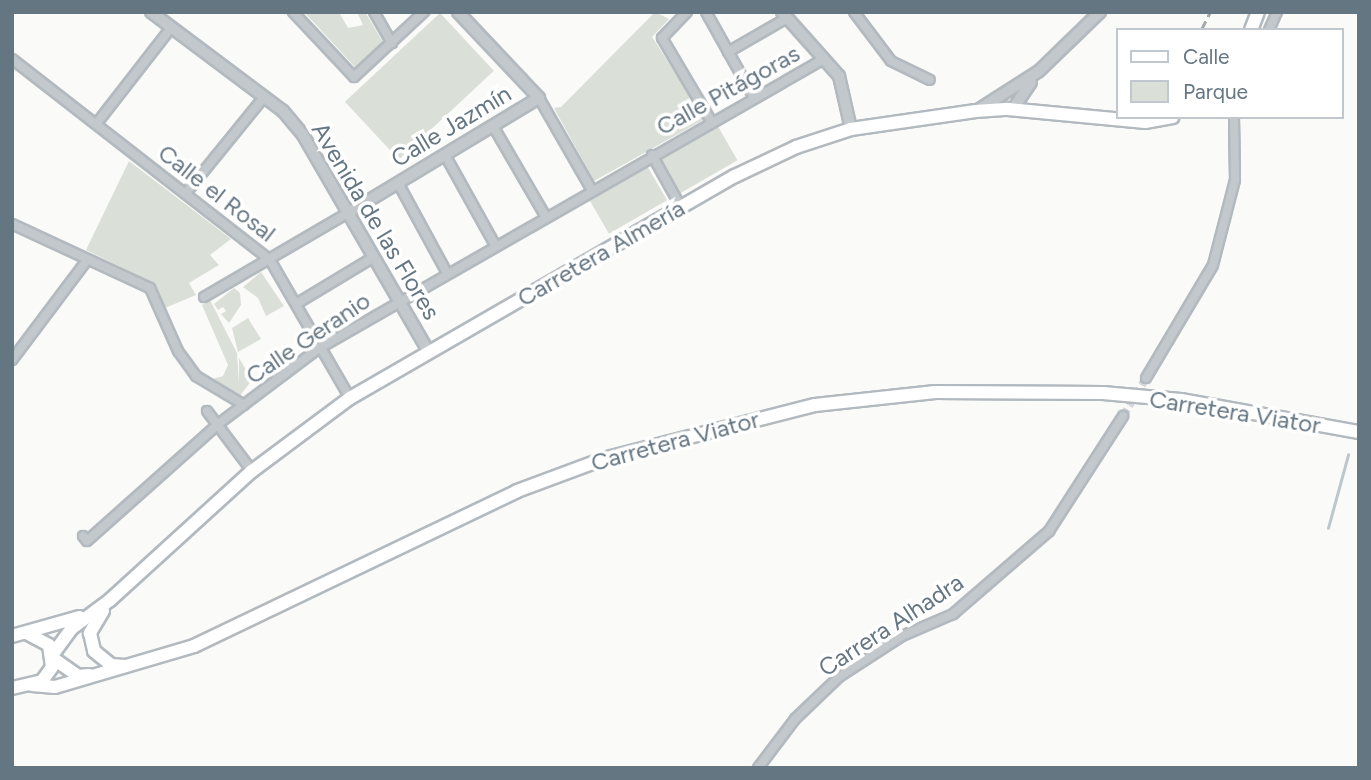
<!DOCTYPE html>
<meta charset="utf-8">
<style>
body{margin:0}
#map{position:relative;width:1371px;height:780px;overflow:hidden;background:#fafaf8;font-family:Figtree,sans-serif}
div>[style]{position:absolute}
[style*='--x']{left:calc(var(--x)*1px);top:calc(var(--y)*1px);width:calc(var(--w)*1px);rotate:calc(var(--a)*1deg)}
.green>*{inset:0;background:#dadfd7;transform-origin:0 0}
.stream>*{height:2.5px;margin:-1.25px;padding:0 1.25px;transform-origin:1.25px;border-radius:1.25px;background:#bbc7cb}
.minor-tunnel>*{height:8px;margin-top:-4px;transform-origin:0;background:repeating-linear-gradient(90deg,#d5d9db 0 8px,transparent 0 12px)}
.roads{filter:drop-shadow(2px 0 #b3babf) drop-shadow(-2px 0 #b3babf) drop-shadow(0 2px #b3babf) drop-shadow(0 -2px #b3babf)}
.minor>*{height:8px;margin:-4px;padding:0 4px;transform-origin:4px;border-radius:4px;background:#c3c8cc}
.tertiary>*{height:10px;margin:-5px;padding:0 5px;transform-origin:5px;border-radius:5px;background:#c3c8cc}
.secondary>*{height:12px;margin:-6px;padding:0 6px;transform-origin:6px;border-radius:6px;background:#fff}
.rail>*{height:2.5px;margin-top:-1.25px;transform-origin:0;background:repeating-linear-gradient(90deg,#a2aab0 0 10px,transparent 0 15px)}
span{translate:-50% -50%;white-space:nowrap;text-align:center;line-height:1.15;-webkit-text-stroke:7px #fff;paint-order:stroke}
.street-label{font-size:24px;color:#657683}
.frame{position:absolute;inset:0;border:14px solid #657683;pointer-events:none}
.legend{position:absolute;left:1116px;top:28px;width:228px;height:91px;box-sizing:border-box;background:#fff;border:2px solid #c1c8cd;margin:0;padding:9px 12px;list-style:none;font-size:21px;color:#657683}
.legend li{display:flex;align-items:center;gap:14px;height:35px}
.legend b{width:35px;border:2px solid #c1c8cd}
</style>
<div id="map">
<div class="green">
<div style="clip-path:polygon(304px 12px,339px 12px,348px 28px,363px 25px,357px 12px,365px 12px,383px 42px,355px 67px)"></div>
<div style="clip-path:polygon(655px 12px,669px 19px,652px 37px,705px 119px,594px 181px,554px 108px,561px 107px)"></div>
<div style="left:440px;top:13px;width:79px;height:130px;rotate:47deg"></div>
<div style="left:716px;top:123px;width:43px;height:66px;rotate:60deg"></div>
<div style="clip-path:polygon(129px 161px,231px 239px,210px 255px,219px 265px,189px 283px,196px 295px,165px 308px,145px 279px,86px 250px)"></div>
<div style="left:646px;top:164px;width:42px;height:67px;rotate:60deg"></div>
<div style="clip-path:polygon(261px 272px,284px 306px,266px 316px,258px 298px,243px 287px)"></div>
<div style="clip-path:polygon(234px 288px,240px 293px,241px 305px,229px 323px,221px 314px,226px 311px,223px 307px,218px 310px,214px 304px)"></div>
<div style="clip-path:polygon(210px 300px,237px 353px,239px 384px,239px 358px,252px 380px,239px 397px,206px 381px,223px 376px,228px 365px,202px 305px)"></div>
<div style="clip-path:polygon(248px 318px,261px 339px,238px 352px,232px 328px)"></div>
</div>
<div class="stream">
<div style="--x:1328;--y:528;--w:76;--a:-74.7"></div>
</div>
<div class="minor-tunnel">
<div style="--x:1123;--y:416;--w:44;--a:-58.8"></div>
</div>
<div class="roads">
<div class="minor">
<div style="--x:293;--y:12;--w:89;--a:46.8"></div>
<div style="--x:354;--y:77;--w:96;--a:-42.9"></div>
<div style="--x:374;--y:12;--w:36;--a:60"></div>
<div style="--x:687;--y:12;--w:36;--a:134"></div>
<div style="--x:662;--y:38;--w:96;--a:59.4"></div>
<div style="--x:706;--y:12;--w:96;--a:60.8"></div>
<div style="--x:854;--y:12;--w:61;--a:52.9"></div>
<div style="--x:891;--y:61;--w:43;--a:26"></div>
<div style="--x:1269;--y:30;--w:20;--a:-66"></div>
<div style="--x:728;--y:52;--w:68;--a:-30"></div>
<div style="--x:12;--y:59;--w:327;--a:37.9"></div>
<div style="--x:270;--y:260;--w:160;--a:59.9"></div>
<div style="--x:539;--y:98;--w:106;--a:60.1"></div>
<div style="--x:97;--y:123;--w:120;--a:-52.1"></div>
<div style="--x:493;--y:126;--w:105;--a:59.8"></div>
<div style="--x:445;--y:155;--w:103;--a:60.9"></div>
<div style="--x:652;--y:155;--w:60;--a:60.9"></div>
<div style="--x:398;--y:183;--w:102;--a:61.4"></div>
<div style="--x:186;--y:193;--w:124;--a:-50.9"></div>
<div style="--x:12;--y:224;--w:152;--a:24.9"></div>
<div style="--x:150;--y:288;--w:69;--a:66"></div>
<div style="--x:178;--y:351;--w:31;--a:54"></div>
<div style="--x:196;--y:376;--w:56;--a:31.1"></div>
<div style="--x:204;--y:297;--w:167;--a:-30.3"></div>
<div style="--x:296;--y:304;--w:91;--a:-31.1"></div>
<div style="--x:12;--y:360;--w:125;--a:-53.1"></div>
<div style="--x:1146;--y:378;--w:131;--a:-59.3"></div>
<div style="--x:1213;--y:265;--w:88;--a:-75.5"></div>
<div style="--x:1235;--y:180;--w:63;--a:-90.9"></div>
<div style="--x:207;--y:411;--w:75;--a:53.1"></div>
<div style="--x:83;--y:536;--w:6;--a:51"></div>
<div style="--x:87;--y:541;--w:174;--a:-41.7"></div>
<div style="--x:217;--y:425;--w:126;--a:-37"></div>
<div style="--x:318;--y:349;--w:583;--a:-29.82"></div>
<div style="--x:758;--y:768;--w:61;--a:-52.9"></div>
<div style="--x:795;--y:719;--w:61;--a:-43.7"></div>
<div style="--x:839;--y:677;--w:75;--a:-33.1"></div>
<div style="--x:902;--y:636;--w:56;--a:-23.3"></div>
<div style="--x:953;--y:614;--w:127;--a:-40.8"></div>
<div style="--x:1049;--y:531;--w:137;--a:-57.2"></div>
</div>
<div class="tertiary">
<div style="--x:151;--y:12;--w:165;--a:36.9"></div>
<div style="--x:283;--y:111;--w:31;--a:50"></div>
<div style="--x:303;--y:135;--w:250;--a:59.9"></div>
<div style="--x:782;--y:12;--w:86;--a:48.3"></div>
<div style="--x:839;--y:76;--w:54;--a:77.2"></div>
<div style="--x:1013;--y:109;--w:32;--a:-56"></div>
<div style="--x:978;--y:110;--w:72;--a:-32.6"></div>
<div style="--x:1039;--y:71;--w:85;--a:-44"></div>
<div style="--x:348;--y:213;--w:223;--a:-31.1"></div>
<div style="--x:539;--y:98;--w:118;--a:-133.3"></div>
</div>
<div class="secondary">
<div style="--x:1251;--y:30;--w:19;--a:-69"></div>
<div style="--x:103;--y:611;--w:26;--a:121"></div>
<div style="--x:90;--y:633;--w:18;--a:77"></div>
<div style="--x:94;--y:651;--w:22;--a:39"></div>
<div style="--x:111;--y:665;--w:14;--a:4"></div>
<div style="--x:12;--y:636;--w:70;--a:-15.8"></div>
<div style="--x:53;--y:654;--w:31;--a:-54"></div>
<div style="--x:71;--y:629;--w:49;--a:-36.6"></div>
<div style="--x:110;--y:600;--w:192;--a:-42.3"></div>
<div style="--x:252;--y:471;--w:122;--a:-36.7"></div>
<div style="--x:350;--y:398;--w:444;--a:-30"></div>
<div style="--x:735;--y:176;--w:68;--a:-25.4"></div>
<div style="--x:796;--y:147;--w:58;--a:-18.1"></div>
<div style="--x:851;--y:129;--w:126;--a:-8.2"></div>
<div style="--x:976;--y:111;--w:32;--a:-4"></div>
<div style="--x:1008;--y:109;--w:138;--a:5.4"></div>
<div style="--x:1145;--y:122;--w:28;--a:-10"></div>
<div style="--x:54;--y:659;--w:29;--a:35"></div>
<div style="--x:78;--y:676;--w:11;--a:-5"></div>
<div style="--x:32;--y:685;--w:23;--a:5"></div>
<div style="--x:55;--y:687;--w:145;--a:-16.4"></div>
<div style="--x:194;--y:646;--w:358;--a:-25.6"></div>
<div style="--x:517;--y:491;--w:92;--a:-20.4"></div>
<div style="--x:603;--y:459;--w:219;--a:-14.3"></div>
<div style="--x:815;--y:405;--w:121;--a:-6.2"></div>
<div style="--x:935;--y:392;--w:168;--a:0.3"></div>
<div style="--x:1103;--y:393;--w:78;--a:5.1"></div>
<div style="--x:1181;--y:400;--w:181;--a:10.2"></div>
<div style="--x:12;--y:688;--w:31;--a:-13"></div>
<div style="--x:42;--y:681;--w:17;--a:-54"></div>
<div style="--x:52;--y:667;--w:22;--a:-98"></div>
<div style="--x:49;--y:645;--w:24;--a:-152"></div>
</div>
</div>
<div class="rail">
<div style="--x:1201;--y:30;--w:20;--a:-63"></div>
</div>
<div class="street-label">
<span style="left:728px;top:90px;rotate:-29deg">Calle Pitágoras</span>
<span style="left:451px;top:126px;rotate:-31deg">Calle Jazmín</span>
<span style="left:217px;top:193px;rotate:38deg">Calle el Rosal</span>
<span style="left:376px;top:221px;rotate:59deg">Avenida de las Flores</span>
<span style="left:601px;top:253px;rotate:-30deg">Carretera Almería</span>
<span style="left:308px;top:338px;rotate:-34deg">Calle Geranio</span>
<span style="left:1235px;top:412px;rotate:9deg">Carretera Viator</span>
<span style="left:675px;top:441px;rotate:-15deg">Carretera Viator</span>
<span style="left:891px;top:625px;rotate:-33deg">Carrera Alhadra</span>
</div>
<div class="frame"></div>
<ul class="legend">
<li><b style="height:9px;background:#fff"></b>Calle</li>
<li><b style="height:19px;background:#dadfd7"></b>Parque</li>
</ul>
</div>
